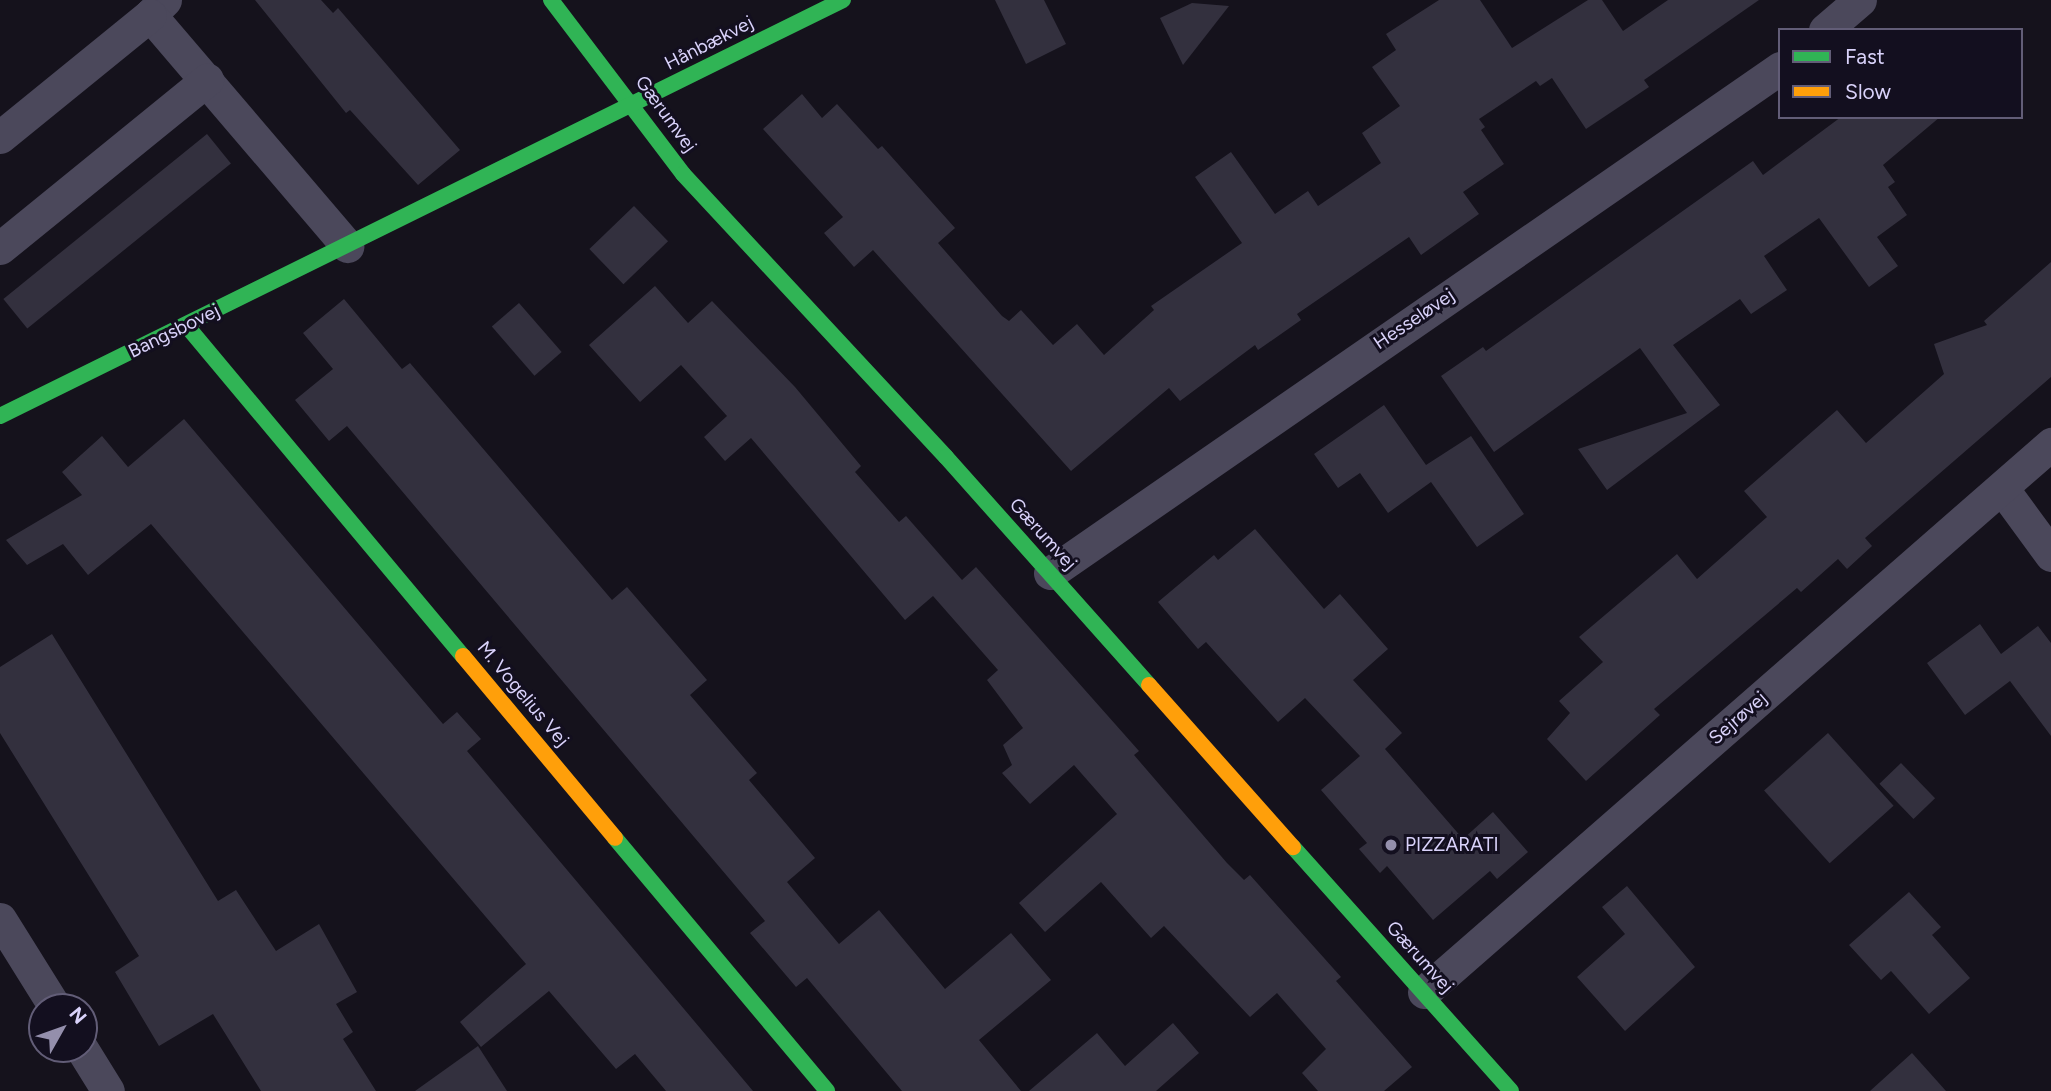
<!DOCTYPE html>
<meta charset="utf-8">
<style>
body{margin:0}
#map{position:relative;width:2051px;height:1091px;overflow:hidden;background:#15121c;font-family:Figtree,sans-serif}
div>[style]{position:absolute}
[style*='--x']{left:calc(var(--x)*1px);top:calc(var(--y)*1px);width:calc(var(--w)*1px);rotate:calc(var(--a)*1deg)}
.building>*{inset:0;background:#33303e;transform-origin:0 0}
.street>*{height:33px;margin:-16.5px;padding:0 16.5px;transform-origin:16.5px;border-radius:16.5px;background:#4b485b}
.fast>*{height:16px;margin:-8px;padding:0 8px;transform-origin:8px;border-radius:8px;background:#30b455}
.slow>*{height:16px;margin:-8px;padding:0 8px;transform-origin:8px;border-radius:8px;background:#ff9f0a}
.dots>*{width:19px;height:19px;translate:-50% -50%;box-sizing:border-box;border:4px solid #130f1f;border-radius:50%}
span{translate:-50% -50%;white-space:nowrap;text-align:center;line-height:1.15;-webkit-text-stroke:6px #130f1f;paint-order:stroke}
.street-label{font-size:19px;color:#d9d2fa}
.poi-label{font-size:19px;color:#d9d2fa}
.left{translate:0 -50%;text-align:left}
.legend{position:absolute;left:1778px;top:28px;width:245px;height:91px;box-sizing:border-box;background:#130f1f;border:2px solid #625d77;margin:0;padding:9px 12px;list-style:none;font-size:21px;color:#d9d2fa}
.legend li{display:flex;align-items:center;gap:14px;height:35px}
.legend b{width:35px;border:2px solid #625d77}
.north{position:absolute;left:28px;top:993px;width:70px;height:70px;box-sizing:border-box;background:#130f1f;border:2px solid #625d77;border-radius:50%;rotate:50deg;font-size:19px;font-weight:700;line-height:28px;text-align:center;color:#d9d2fa}
.north::after{content:'';display:block;margin:auto;width:24px;height:32px;background:#948fac;clip-path:polygon(50% 0,100% 100%,50% 72%,0 100%)}
</style>
<div id="map">
<div class="building">
<div style="clip-path:polygon(255px 0,321px 0,333px 13px,338px 8px,460px 150px,418px 185px,350px 110px,346px 113px)"></div>
<div style="clip-path:polygon(995px 0,1044px 0,1066px 44px,1026px 64px)"></div>
<div style="clip-path:polygon(1439px 0,1480px 0,1512px 48px,1588px 0,1602px 0,1623px 31px,1668px 0,1759px 0,1644px 80px,1649px 87px,1586px 129px,1552px 78px,1540px 86px,1536px 81px,1479px 119px,1485px 127px,1481px 130px,1504px 164px,1463px 192px,1479px 214px,1421px 255px,1409px 237px,1297px 314px,1301px 320px,1258px 350px,1255px 345px,1180px 401px,1169px 388px,1071px 471px,873px 250px,854px 267px,824px 233px,843px 217px,763px 129px,802px 94px,822px 118px,837px 104px,878px 149px,882px 146px,955px 228px,938px 243px,1002px 316px,1009px 321px,1021px 310px,1053px 345px,1077px 324px,1104px 355px,1154px 310px,1151px 306px,1242px 243px,1195px 177px,1231px 152px,1275px 214px,1308px 191px,1318px 206px,1381px 163px,1362px 133px,1400px 106px,1372px 67px,1396px 50px,1386px 34px)"></div>
<div style="clip-path:polygon(1192px 3px,1229px 6px,1183px 65px,1160px 18px)"></div>
<div style="clip-path:polygon(1841px 117px,1940px 117px,1883px 165px,1895px 182px,1888px 187px,1907px 215px,1877px 237px,1898px 266px,1869px 287px,1819px 218px,1764px 256px,1787px 290px,1751px 314px,1740px 299px,1673px 345px,1720px 405px,1607px 490px,1578px 449px,1687px 413px,1640px 348px,1494px 452px,1441px 376px,1483px 347px,1486px 351px,1753px 161px,1763px 175px)"></div>
<div style="left:207px;top:134px;width:38px;height:262px;rotate:51deg"></div>
<div style="left:634px;top:206px;width:49px;height:62px;rotate:46deg"></div>
<div style="clip-path:polygon(2051px 262px,2051px 377px,1865px 538px,1872px 546px,1847px 569px,1838px 559px,1801px 592px,1797px 588px,1654px 709px,1660px 715px,1586px 781px,1547px 739px,1570px 713px,1559px 701px,1603px 662px,1579px 637px,1677px 554px,1697px 579px,1767px 517px,1744px 491px,1837px 410px,1866px 443px,1944px 374px,1934px 344px,1987px 325px,1984px 321px)"></div>
<div style="clip-path:polygon(655px 286px,688px 323px,712px 301px,795px 387px,861px 466px,855px 472px,899px 522px,906px 516px,962px 580px,976px 567px,1139px 751px,1134px 755px,1227px 863px,1244px 880px,1250px 875px,1341px 977px,1336px 981px,1412px 1067px,1384px 1091px,1318px 1091px,1302px 1073px,1326px 1049px,1277px 993px,1250px 1017px,1164px 926px,1151px 938px,1101px 882px,1045px 932px,1019px 903px,1117px 814px,1074px 765px,1030px 804px,1002px 773px,1012px 765px,1003px 745px,1023px 728px,987px 680px,998px 670px,933px 596px,905px 620px,751px 438px,725px 461px,704px 437px,727px 416px,681px 365px,640px 402px,589px 345px)"></div>
<div style="clip-path:polygon(344px 299px,402px 369px,410px 363px,612px 600px,627px 587px,707px 680px,690px 695px,757px 773px,749px 780px,815px 858px,787px 882px,839px 944px,879px 910px,945px 989px,1011px 933px,1051px 980px,979px 1040px,1021px 1091px,902px 1091px,807px 978px,796px 987px,750px 933px,765px 921px,347px 426px,329px 441px,295px 400px,333px 369px,303px 333px)"></div>
<div style="left:519px;top:303px;width:65px;height:36px;rotate:49deg"></div>
<div style="clip-path:polygon(1384px 405px,1426px 465px,1471px 436px,1524px 514px,1477px 547px,1431px 482px,1388px 513px,1360px 473px,1338px 488px,1314px 454px)"></div>
<div style="clip-path:polygon(184px 419px,443px 724px,457px 712px,481px 739px,467px 751px,753px 1091px,666px 1091px,635px 1054px,616px 1069px,549px 991px,481px 1047px,460px 1022px,526px 964px,151px 524px,88px 575px,63px 544px,27px 565px,6px 540px,82px 495px,62px 472px,102px 436px,128px 467px)"></div>
<div style="clip-path:polygon(1255px 529px,1324px 609px,1340px 594px,1388px 649px,1353px 680px,1402px 733px,1385px 749px,1463px 839px,1493px 812px,1528px 852px,1497px 879px,1490px 871px,1433px 920px,1387px 866px,1380px 873px,1359px 849px,1367px 843px,1321px 790px,1360px 756px,1305px 698px,1278px 722px,1206px 642px,1198px 649px,1158px 602px,1214px 555px,1218px 560px)"></div>
<div style="clip-path:polygon(1980px 624px,2001px 654px,2038px 626px,2051px 643px,2051px 736px,2010px 681px,1965px 715px,1927px 663px)"></div>
<div style="clip-path:polygon(52px 634px,218px 901px,236px 890px,276px 951px,319px 924px,357px 992px,336px 1004px,353px 1032px,343px 1039px,376px 1091px,261px 1091px,213px 1014px,159px 1046px,115px 972px,139px 956px,0 733px,0 667px)"></div>
<div style="left:1828px;top:733px;width:98px;height:86px;rotate:48deg"></div>
<div style="left:1901px;top:763px;width:49px;height:30px;rotate:46deg"></div>
<div style="clip-path:polygon(1627px 886px,1695px 967px,1625px 1031px,1577px 977px,1625px 934px,1602px 907px)"></div>
<div style="clip-path:polygon(1909px 892px,1941px 927px,1932px 935px,1970px 978px,1929px 1014px,1891px 971px,1881px 980px,1849px 945px)"></div>
<div style="clip-path:polygon(1173px 1023px,1199px 1053px,1156px 1091px,1029px 1091px,1097px 1033px,1125px 1066px)"></div>
<div style="clip-path:polygon(478px 1046px,507px 1091px,415px 1091px)"></div>
<div style="clip-path:polygon(1912px 1053px,1946px 1091px,1870px 1091px)"></div>
</div>
<div class="street">
<div style="--x:165;--y:0;--w:21;--a:135"></div>
<div style="--x:150;--y:15;--w:304;--a:49.5"></div>
<div style="--x:1825;--y:30;--w:46;--a:-40.6"></div>
<div style="--x:0;--y:137;--w:193;--a:-39.1"></div>
<div style="--x:0;--y:248;--w:267;--a:-39.1"></div>
<div style="--x:2002;--y:488;--w:83;--a:53.8"></div>
<div style="--x:1050;--y:573;--w:888;--a:-34.67"></div>
<div style="--x:0;--y:919;--w:104;--a:58"></div>
<div style="--x:1424;--y:992;--w:833;--a:-41.15"></div>
<div style="--x:82;--y:1049;--w:49;--a:58.2"></div>
</div>
<div class="fast">
<div style="--x:551;--y:0;--w:218;--a:52.8"></div>
<div style="--x:683;--y:174;--w:386;--a:47.1"></div>
<div style="--x:946;--y:457;--w:305;--a:48.3"></div>
<div style="--x:186;--y:325;--w:432;--a:50.1"></div>
<div style="--x:0;--y:416;--w:940;--a:-26.27"></div>
<div style="--x:615;--y:838;--w:330;--a:50"></div>
<div style="--x:1293;--y:847;--w:327;--a:48.2"></div>
</div>
<div class="slow">
<div style="--x:463;--y:656;--w:237;--a:50.1"></div>
<div style="--x:1149;--y:685;--w:217;--a:48.4"></div>
</div>
<div class="dots">
<div style="left:1391px;top:845px;background:#948fac"></div>
</div>
<div class="street-label">
<span style="left:709px;top:43px;rotate:-27deg">Hånbækvej</span>
<span style="left:666px;top:114px;rotate:54deg">Gærumvej</span>
<span style="left:1414px;top:319px;rotate:-34deg">Hesseløvej</span>
<span style="left:174px;top:331px;rotate:-26deg">Bangsbovej</span>
<span style="left:1043px;top:534px;rotate:48deg">Gærumvej</span>
<span style="left:523px;top:694px;rotate:50deg">M. Vogelius Vej</span>
<span style="left:1738px;top:718px;rotate:-41deg">Sejrøvej</span>
<span style="left:1420px;top:957px;rotate:48deg">Gærumvej</span>
</div>
<div class="poi-label">
<span class="left" style="left:1405px;top:845px">PIZZARATI</span>
</div>
<ul class="legend">
<li><b style="height:9px;background:#30b455"></b>Fast</li>
<li><b style="height:9px;background:#ff9f0a"></b>Slow</li>
</ul>
<div class="north">N</div>
</div>
